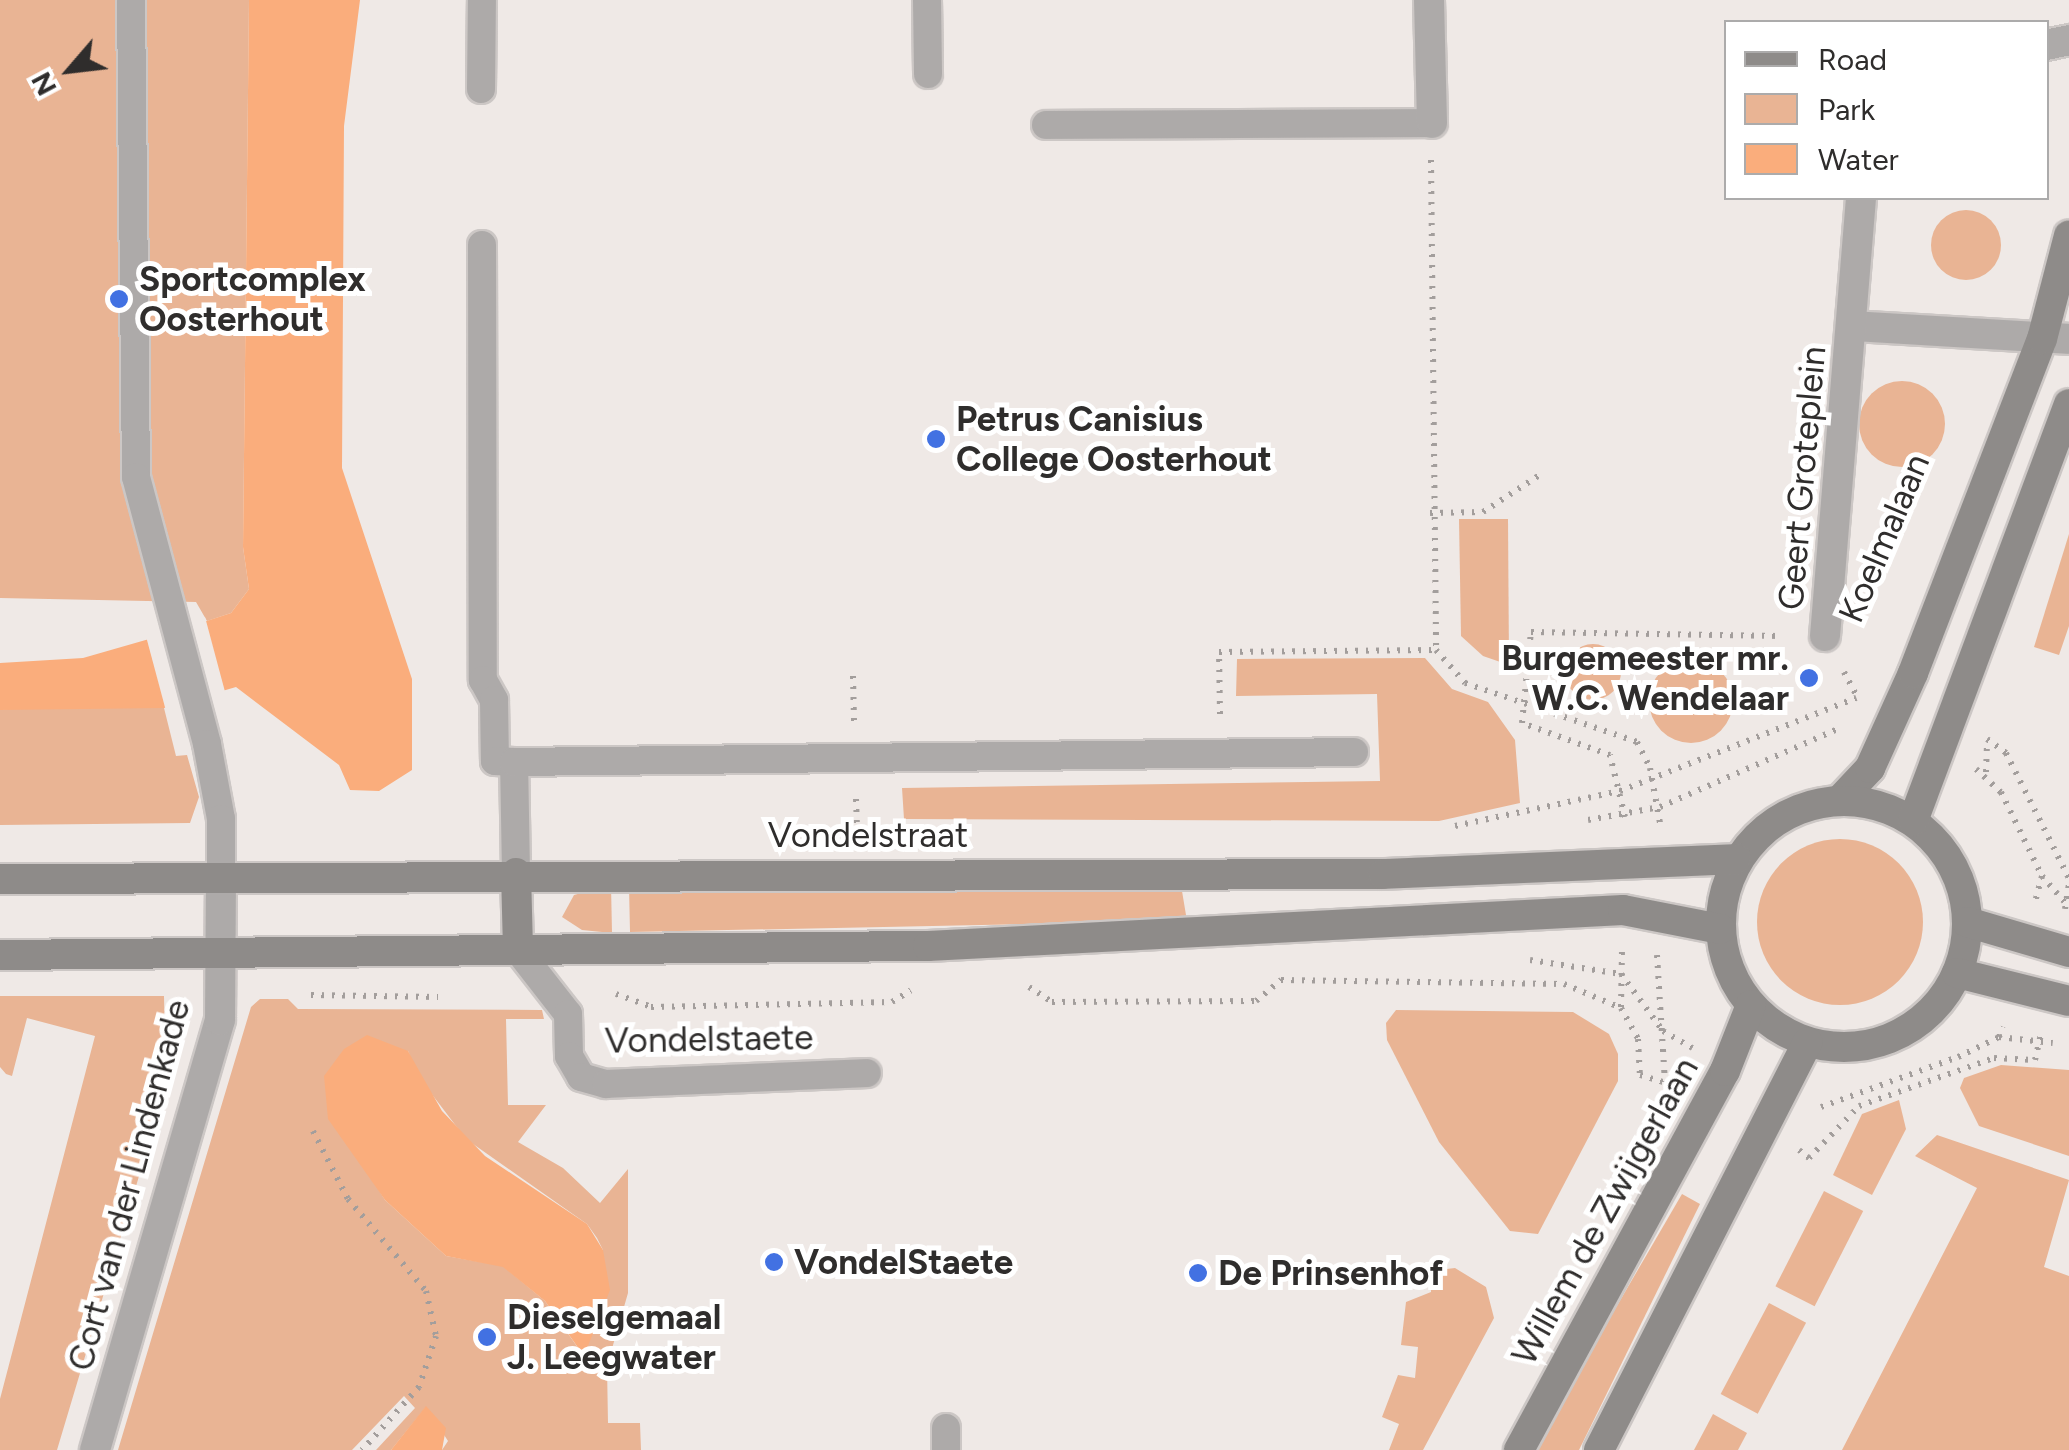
<!DOCTYPE html>
<style>
body{margin:0}
#map{position:relative;width:2069px;height:1450px;overflow:hidden;background:#efe9e6;font-family:Figtree,sans-serif}
div>[style]{position:absolute}
[style*='--x']{left:calc(var(--x)*1px);top:calc(var(--y)*1px);width:calc(var(--w)*1px);rotate:calc(var(--a)*1deg)}
.green>*{inset:0;background:#e9b494;transform-origin:0 0}
.round{border-radius:50%}
.water>*{inset:0;background:#faad7c}
.pier>*{inset:0;background:#efe9e6;transform-origin:0 0}
.path>*{height:6px;margin-top:-3px;transform-origin:0;background:repeating-linear-gradient(90deg,#a39e9c 0 2.5px,transparent 0 10.5px)}
.roads{filter:drop-shadow(2px 0 #ccc7c5) drop-shadow(-2px 0 #ccc7c5) drop-shadow(0 2px #ccc7c5) drop-shadow(0 -2px #ccc7c5)}
.lane>*{height:28px;margin:-14px;padding:0 14px;transform-origin:14px;border-radius:14px;background:#adaaa9}
.street>*{height:30px;margin:-15px;padding:0 15px;transform-origin:15px;border-radius:15px;background:#adaaa9}
.secondary>*{height:30px;margin:-15px;padding:0 15px;transform-origin:15px;border-radius:15px;background:#8e8b89}
.secondary>.ring{margin:-15px;padding:0;box-sizing:content-box;background:none;border:30px solid #8e8b89;border-radius:50%}
.dots>*{width:28px;height:28px;translate:-50% -50%;box-sizing:border-box;border:5px solid #fff;border-radius:50%}
span{translate:-50% -50%;white-space:nowrap;text-align:center;line-height:1.15;-webkit-text-stroke:10px #fff;paint-order:stroke}
.poi-label{font-size:35px;color:#2f2d2c;font-weight:700}
.left{translate:0 -50%;text-align:left}
.right{translate:-100% -50%;text-align:right}
.street-label{font-size:35px;color:#2f2d2c}
.legend{position:absolute;left:1724px;top:20px;width:325px;height:180px;box-sizing:border-box;background:#fff;border:2px solid #acabab;margin:0;padding:12px 18px;list-style:none;font-size:30px;color:#2f2d2c}
.legend li{display:flex;align-items:center;gap:20px;height:50px}
.legend b{width:50px;border:2px solid #acabab}
.north{position:absolute;left:20px;top:20px;width:100px;height:100px;-webkit-text-stroke:8px #fff;paint-order:stroke;rotate:242deg;font-size:28px;font-weight:700;line-height:40px;text-align:center;color:#2f2d2c}
.north::after{content:'';display:block;margin:auto;width:35px;height:45px;background:#2f2d2c;clip-path:polygon(50% 0,100% 100%,50% 72%,0 100%)}
</style>
<div id="map">
<div class="green">
<div style="clip-path:polygon(0 0,249px 0,243px 547px,249px 589px,231px 613px,207px 621px,196px 602px,0 598px)"></div>
<div class="round" style="left:1931px;top:210px;width:70px;height:70px"></div>
<div class="round" style="left:1859px;top:381px;width:86px;height:86px"></div>
<div style="clip-path:polygon(1459px 519px,1508px 519px,1509px 665px,1483px 656px,1461px 636px)"></div>
<div style="clip-path:polygon(2069px 534px,2069px 626px,2059px 655px,2034px 647px)"></div>
<div class="round" style="left:1565px;top:644px;width:56px;height:56px"></div>
<div style="clip-path:polygon(1425px 658px,1452px 689px,1488px 702px,1515px 740px,1520px 803px,1439px 821px,904px 819px,902px 788px,1380px 781px,1377px 694px,1236px 696px,1237px 659px)"></div>
<div class="round" style="left:1649px;top:659px;width:84px;height:84px"></div>
<div style="clip-path:polygon(31px 706px,164px 708px,176px 756px,187px 755px,199px 797px,190px 823px,0 825px,0 710px)"></div>
<div class="round" style="left:1757px;top:839px;width:166px;height:166px"></div>
<div style="clip-path:polygon(902px 884px,913px 892px,1182px 891px,1187px 921px,630px 932px,629px 887px)"></div>
<div style="clip-path:polygon(611px 885px,612px 933px,582px 930px,562px 917px,574px 895px)"></div>
<div style="clip-path:polygon(0 996px,164px 996px,166px 1086px,57px 1450px,0 1450px,0 1399px,95px 1036px,27px 1018px,12px 1076px,6px 1074px,0 1067px)"></div>
<div style="clip-path:polygon(evenodd,260px 999px,288px 999px,298px 1009px,542px 1010px,544px 1019px,506px 1019px,508px 1105px,546px 1105px,518px 1142px,563px 1168px,600px 1203px,628px 1169px,628px 1293px,607px 1366px,608px 1423px,640px 1423px,641px 1450px,442px 1450px,448px 1441px,426px 1407px,391px 1450px,376px 1450px,415px 1408px,404px 1396px,352px 1450px,118px 1450px,251px 1007px,260px 999px,408px 1051px,421px 1080px,466px 1139px,587px 1224px,597px 1238px,603px 1250px,583px 1355px,545px 1301px,503px 1266px,446px 1256px,385px 1200px,361px 1162px,408px 1051px)"></div>
<div style="clip-path:polygon(1396px 1010px,1573px 1012px,1609px 1034px,1618px 1054px,1618px 1081px,1538px 1234px,1510px 1231px,1439px 1142px,1387px 1040px,1386px 1023px)"></div>
<div style="clip-path:polygon(2001px 1065px,2069px 1070px,2069px 1156px,1979px 1126px,1960px 1088px,1964px 1078px)"></div>
<div style="clip-path:polygon(1899px 1100px,1906px 1129px,1872px 1195px,1833px 1175px,1862px 1114px)"></div>
<div style="clip-path:polygon(1937px 1135px,2069px 1180px,2044px 1267px,2069px 1276px,2069px 1450px,1842px 1450px,1977px 1188px,1915px 1156px)"></div>
<div style="left:1824px;top:1191px;width:44px;height:107px;rotate:27deg"></div>
<div style="clip-path:polygon(1682px 1194px,1700px 1204px,1579px 1450px,1533px 1450px)"></div>
<div style="clip-path:polygon(1455px 1268px,1486px 1287px,1494px 1318px,1423px 1450px,1389px 1450px,1399px 1424px,1382px 1417px,1398px 1375px,1415px 1378px,1418px 1347px,1401px 1345px,1406px 1302px,1431px 1292px,1430px 1271px)"></div>
<div style="left:1769px;top:1303px;width:42px;height:103px;rotate:28deg"></div>
<div style="clip-path:polygon(1713px 1414px,1747px 1433px,1738px 1450px,1694px 1450px)"></div>
</div>
<div class="water">
<div style="clip-path:polygon(249px 0,360px 0,344px 126px,342px 468px,412px 679px,412px 770px,379px 791px,350px 790px,339px 765px,236px 687px,164px 708px,0 710px,0 663px,83px 658px,170px 633px,231px 613px,249px 589px,243px 547px)"></div>
<div style="clip-path:polygon(367px 1035px,408px 1051px,442px 1111px,485px 1156px,587px 1224px,603px 1250px,610px 1290px,584px 1356px,545px 1301px,503px 1267px,446px 1256px,385px 1200px,328px 1119px,324px 1076px,344px 1049px)"></div>
<div style="clip-path:polygon(426px 1406px,446px 1428px,442px 1450px,391px 1450px)"></div>
</div>
<div class="pier">
<div style="left:205px;top:617px;width:81px;height:62px;rotate:75deg"></div>
</div>
<div class="path">
<div style="--x:1431;--y:160;--w:490;--a:89.4"></div>
<div style="--x:1436;--y:650;--w:44;--a:48.7"></div>
<div style="--x:1465;--y:683;--w:182;--a:18.9"></div>
<div style="--x:1637;--y:742;--w:29;--a:63"></div>
<div style="--x:1650;--y:768;--w:56;--a:79.7"></div>
<div style="--x:1430;--y:513;--w:53;--a:-1.1"></div>
<div style="--x:1483;--y:512;--w:69;--a:-33.2"></div>
<div style="--x:1844;--y:672;--w:27;--a:62"></div>
<div style="--x:853;--y:676;--w:45;--a:88.7"></div>
<div style="--x:1220;--y:714;--w:62;--a:-90.9"></div>
<div style="--x:1219;--y:652;--w:217;--a:-0.5"></div>
<div style="--x:1987;--y:739;--w:24;--a:36"></div>
<div style="--x:2006;--y:753;--w:140;--a:63.3"></div>
<div style="--x:1976;--y:769;--w:34;--a:43"></div>
<div style="--x:2001;--y:792;--w:93;--a:64"></div>
<div style="--x:2042;--y:876;--w:24;--a:105"></div>
<div style="--x:1986;--y:772;--w:24;--a:-88"></div>
<div style="--x:856;--y:799;--w:34;--a:88"></div>
<div style="--x:1625;--y:817;--w:64;--a:-103.6"></div>
<div style="--x:1610;--y:755;--w:94;--a:-160"></div>
<div style="--x:1522;--y:723;--w:91;--a:-84.4"></div>
<div style="--x:1531;--y:632;--w:252;--a:0.9"></div>
<div style="--x:1588;--y:820;--w:73;--a:-10.2"></div>
<div style="--x:1660;--y:807;--w:199;--a:-23.7"></div>
<div style="--x:1455;--y:826;--w:169;--a:-12"></div>
<div style="--x:1620;--y:791;--w:254;--a:-21.5"></div>
<div style="--x:2042;--y:876;--w:40;--a:49"></div>
<div style="--x:2065;--y:909;--w:24;--a:-81"></div>
<div style="--x:1657;--y:955;--w:127;--a:86.4"></div>
<div style="--x:1530;--y:960;--w:92;--a:8.7"></div>
<div style="--x:1621;--y:974;--w:71;--a:53.6"></div>
<div style="--x:1663;--y:1031;--w:34;--a:30"></div>
<div style="--x:1029;--y:987;--w:27;--a:33"></div>
<div style="--x:1052;--y:1002;--w:204;--a:-0.3"></div>
<div style="--x:1256;--y:1001;--w:33;--a:-40"></div>
<div style="--x:1281;--y:980;--w:283;--a:0.8"></div>
<div style="--x:1564;--y:984;--w:62;--a:22.8"></div>
<div style="--x:1621;--y:1008;--w:35;--a:61"></div>
<div style="--x:1638;--y:1039;--w:36;--a:87"></div>
<div style="--x:1640;--y:1075;--w:34;--a:17"></div>
<div style="--x:616;--y:994;--w:37;--a:20"></div>
<div style="--x:651;--y:1007;--w:241;--a:-1.2"></div>
<div style="--x:892;--y:1002;--w:22;--a:-32"></div>
<div style="--x:311;--y:995;--w:127;--a:0.9"></div>
<div style="--x:1621;--y:1007;--w:57;--a:-89"></div>
<div style="--x:1999;--y:1037;--w:54;--a:6.3"></div>
<div style="--x:1821;--y:1107;--w:146;--a:-20.1"></div>
<div style="--x:1958;--y:1057;--w:46;--a:-26"></div>
<div style="--x:1999;--y:1037;--w:11;--a:-68"></div>
<div style="--x:313;--y:1131;--w:76;--a:62.8"></div>
<div style="--x:348;--y:1199;--w:121;--a:49.7"></div>
<div style="--x:426;--y:1291;--w:46;--a:77.5"></div>
<div style="--x:436;--y:1336;--w:54;--a:108.4"></div>
<div style="--x:419;--y:1387;--w:85;--a:132.1"></div>
<div style="--x:1799;--y:1150;--w:13;--a:39"></div>
<div style="--x:1809;--y:1158;--w:72;--a:-46.1"></div>
<div style="--x:1859;--y:1106;--w:143;--a:-19.6"></div>
<div style="--x:1994;--y:1058;--w:41;--a:2.8"></div>
<div style="--x:2035;--y:1060;--w:27;--a:-77"></div>
</div>
<div class="roads">
<div class="lane">
<div style="--x:131;--y:0;--w:477;--a:89.4"></div>
<div style="--x:136;--y:477;--w:276;--a:75.1"></div>
<div style="--x:207;--y:744;--w:76;--a:79.4"></div>
<div style="--x:221;--y:819;--w:59;--a:90"></div>
<div style="--x:927;--y:0;--w:74;--a:89.2"></div>
<div style="--x:481;--y:89;--w:89;--a:-89.4"></div>
<div style="--x:1046;--y:125;--w:386;--a:-0.3"></div>
<div style="--x:482;--y:245;--w:435;--a:89.9"></div>
<div style="--x:483;--y:680;--w:23;--a:61"></div>
<div style="--x:494;--y:700;--w:61;--a:89.1"></div>
<div style="--x:495;--y:761;--w:19;--a:3"></div>
<div style="--x:516;--y:873;--w:111;--a:-91"></div>
<div style="--x:514;--y:762;--w:840;--a:-0.68"></div>
<div style="--x:518;--y:950;--w:81;--a:52"></div>
<div style="--x:568;--y:1014;--w:42;--a:88.6"></div>
<div style="--x:569;--y:1056;--w:24;--a:60"></div>
<div style="--x:581;--y:1077;--w:26;--a:16"></div>
<div style="--x:606;--y:1084;--w:261;--a:-2.4"></div>
<div style="--x:946;--y:1428;--w:22;--a:90"></div>
</div>
<div class="street">
<div style="--x:1429;--y:0;--w:123;--a:88.6"></div>
<div style="--x:2046;--y:45;--w:24;--a:-12"></div>
<div style="--x:1853;--y:326;--w:216;--a:3.4"></div>
<div style="--x:1825;--y:636;--w:439;--a:-85.3"></div>
<div style="--x:95;--y:1450;--w:448;--a:-73.8"></div>
<div style="--x:220;--y:1020;--w:142;--a:-89.6"></div>
</div>
<div class="secondary">
<div style="--x:1840;--y:800;--w:44;--a:-46.8"></div>
<div style="--x:1870;--y:768;--w:104;--a:-65.6"></div>
<div style="--x:1913;--y:673;--w:358;--a:-68.9"></div>
<div style="--x:2042;--y:339;--w:107;--a:-75.4"></div>
<div class="ring" style="left:1721px;top:801px;width:216px;height:216px"></div>
<div style="--x:1913;--y:821;--w:445;--a:-69.5"></div>
<div style="--x:516;--y:873;--w:77;--a:88.5"></div>
<div style="--x:0;--y:879;--w:1383;--a:-0.21"></div>
<div style="--x:1383;--y:874;--w:353;--a:-2.4"></div>
<div style="--x:1967;--y:922;--w:106;--a:16.4"></div>
<div style="--x:0;--y:955;--w:928;--a:-0.56"></div>
<div style="--x:928;--y:946;--w:696;--a:-2.97"></div>
<div style="--x:1623;--y:910;--w:99;--a:11.1"></div>
<div style="--x:1957;--y:973;--w:115;--a:14"></div>
<div style="--x:1519;--y:1450;--w:431;--a:-61.5"></div>
<div style="--x:1725;--y:1071;--w:71;--a:-68.5"></div>
<div style="--x:1599;--y:1450;--w:458;--a:-62.9"></div>
</div>
</div>
<div class="dots">
<div style="left:119px;top:299px;background:#4271e2"></div>
<div style="left:936px;top:439px;background:#4271e2"></div>
<div style="left:1809px;top:678px;background:#4271e2"></div>
<div style="left:774px;top:1262px;background:#4271e2"></div>
<div style="left:1198px;top:1273px;background:#4271e2"></div>
<div style="left:487px;top:1337px;background:#4271e2"></div>
</div>
<div class="poi-label">
<span class="left" style="left:139px;top:299px">Sportcomplex<br>Oosterhout</span>
<span class="left" style="left:956px;top:439px">Petrus Canisius<br>College Oosterhout</span>
<span class="right" style="left:1789px;top:678px">Burgemeester mr.<br>W.C. Wendelaar</span>
<span class="left" style="left:794px;top:1262px">VondelStaete</span>
<span class="left" style="left:1218px;top:1273px">De Prinsenhof</span>
<span class="left" style="left:507px;top:1337px">Dieselgemaal<br>J. Leegwater</span>
</div>
<div class="street-label">
<span style="left:1802px;top:478px;rotate:-85deg">Geert Groteplein</span>
<span style="left:1884px;top:538px;rotate:-67deg">Koelmalaan</span>
<span style="left:868px;top:835px">Vondelstraat</span>
<span style="left:709px;top:1039px;rotate:-1deg">Vondelstaete</span>
<span style="left:129px;top:1185px;rotate:-75deg">Cort van der Lindenkade</span>
<span style="left:1605px;top:1211px;rotate:-61deg">Willem de Zwijgerlaan</span>
</div>
<ul class="legend">
<li><b style="height:12px;background:#8e8b89"></b>Road</li>
<li><b style="height:28px;background:#e9b494"></b>Park</li>
<li><b style="height:28px;background:#faad7c"></b>Water</li>
</ul>
<div class="north">N</div>
</div>
